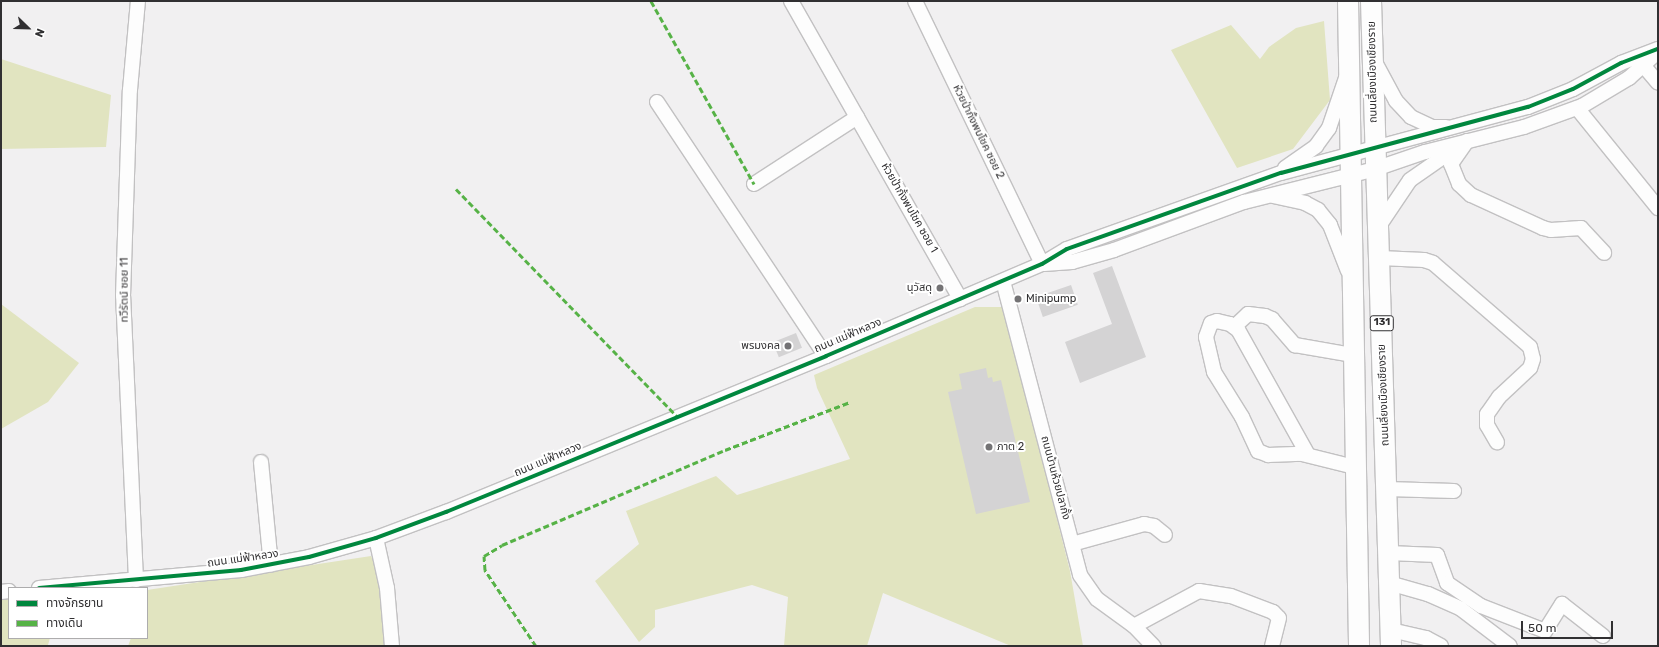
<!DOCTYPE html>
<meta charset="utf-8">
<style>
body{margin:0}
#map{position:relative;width:1659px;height:647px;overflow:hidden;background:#f1f0f1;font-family:Rubik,"Noto Sans Thai",sans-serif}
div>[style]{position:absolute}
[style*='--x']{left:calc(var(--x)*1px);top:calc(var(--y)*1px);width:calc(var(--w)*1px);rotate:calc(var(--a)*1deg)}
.green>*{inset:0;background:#e1e4c0}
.building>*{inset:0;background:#d4d3d4;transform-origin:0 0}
.roads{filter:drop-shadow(1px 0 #c2c1c2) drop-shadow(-1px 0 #c2c1c2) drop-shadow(0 1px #c2c1c2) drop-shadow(0 -1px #c2c1c2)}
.minor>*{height:14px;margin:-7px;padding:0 7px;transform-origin:7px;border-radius:7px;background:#fdfdfd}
.highway>*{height:20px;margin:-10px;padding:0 10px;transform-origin:10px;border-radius:10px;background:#fdfdfd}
.quiet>*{height:3px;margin-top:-1.5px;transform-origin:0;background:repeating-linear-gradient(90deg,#56b246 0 6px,transparent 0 9px)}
.cycleway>*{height:4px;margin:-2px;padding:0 2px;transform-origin:2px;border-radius:2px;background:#00873e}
.dots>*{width:11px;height:11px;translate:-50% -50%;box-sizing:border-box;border:2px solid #fff;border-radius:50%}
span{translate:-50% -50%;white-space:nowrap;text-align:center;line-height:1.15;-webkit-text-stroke:4px #fff;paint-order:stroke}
.shield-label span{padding:1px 3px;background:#fff;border:1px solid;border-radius:3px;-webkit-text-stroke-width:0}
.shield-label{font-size:10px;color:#313032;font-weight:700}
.street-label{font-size:11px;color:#313032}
.poi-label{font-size:11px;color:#313032}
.right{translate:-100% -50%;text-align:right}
.left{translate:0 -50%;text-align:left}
.frame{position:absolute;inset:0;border:2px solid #313032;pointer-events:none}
.legend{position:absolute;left:8px;top:587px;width:140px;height:52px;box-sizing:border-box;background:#fff;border:1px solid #adacad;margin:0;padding:5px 7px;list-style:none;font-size:12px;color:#313032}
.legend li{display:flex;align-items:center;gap:8px;height:20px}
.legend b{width:20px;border:1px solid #adacad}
.north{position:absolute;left:8px;top:8px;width:40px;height:40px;-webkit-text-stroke:3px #fff;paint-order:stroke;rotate:113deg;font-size:11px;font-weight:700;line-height:16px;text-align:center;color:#313032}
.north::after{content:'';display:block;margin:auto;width:14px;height:18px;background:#313032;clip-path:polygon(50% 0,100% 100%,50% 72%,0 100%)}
.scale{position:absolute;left:1521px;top:621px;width:92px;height:18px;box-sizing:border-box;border:2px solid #313032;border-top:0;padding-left:5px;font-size:12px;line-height:14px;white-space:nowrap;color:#313032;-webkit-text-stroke:3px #fff;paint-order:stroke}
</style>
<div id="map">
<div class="green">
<div style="clip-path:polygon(1324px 21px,1330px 100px,1293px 149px,1237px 168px,1171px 50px,1231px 25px,1260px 59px,1269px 47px,1296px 28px)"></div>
<div style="clip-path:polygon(1px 59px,111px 95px,106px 147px,1px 149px)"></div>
<div style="clip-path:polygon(1px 304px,79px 363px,48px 402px,1px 429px)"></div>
<div style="clip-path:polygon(975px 307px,1004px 307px,1070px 571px,1083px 646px,1011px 646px,883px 593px,867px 646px,784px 646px,788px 597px,752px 585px,655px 610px,655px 627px,639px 642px,595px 581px,639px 544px,626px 511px,716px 476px,737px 495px,850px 459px,817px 388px,814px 375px)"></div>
<div style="clip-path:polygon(371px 556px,387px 588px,392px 646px,128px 646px,131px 638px,147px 638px,147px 590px)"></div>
<div style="clip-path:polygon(9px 597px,9px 638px,50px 638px,48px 645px,53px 646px,1px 646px,1px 598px)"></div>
</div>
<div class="building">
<div style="clip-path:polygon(1112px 266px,1146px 357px,1080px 383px,1065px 342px,1112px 324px,1093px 273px)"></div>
<div style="left:1071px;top:285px;width:21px;height:37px;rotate:71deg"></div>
<div style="left:796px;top:333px;width:16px;height:25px;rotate:68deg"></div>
<div style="clip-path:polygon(986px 368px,988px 378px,992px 377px,993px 382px,1001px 380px,1030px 502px,976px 514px,948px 392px,962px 389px,959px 374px)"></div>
</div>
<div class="roads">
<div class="minor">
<div style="--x:791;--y:1;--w:343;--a:60.4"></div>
<div style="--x:915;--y:1;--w:292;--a:64.2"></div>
<div style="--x:1375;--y:62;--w:44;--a:61.7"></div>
<div style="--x:1396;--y:101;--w:22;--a:47"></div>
<div style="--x:1411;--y:117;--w:23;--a:25"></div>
<div style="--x:1432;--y:127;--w:14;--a:0"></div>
<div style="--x:1643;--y:65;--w:23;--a:50"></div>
<div style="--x:657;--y:102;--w:305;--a:56.4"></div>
<div style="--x:1577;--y:108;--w:129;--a:51"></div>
<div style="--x:1467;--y:141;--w:28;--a:125"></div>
<div style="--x:1451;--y:164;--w:22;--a:68"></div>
<div style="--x:1459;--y:184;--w:16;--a:43"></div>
<div style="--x:1471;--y:195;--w:79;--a:24.6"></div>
<div style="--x:1543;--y:228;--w:8;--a:14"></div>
<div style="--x:1551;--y:230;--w:30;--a:-4"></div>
<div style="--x:1581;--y:228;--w:34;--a:47"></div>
<div style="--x:1285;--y:168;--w:38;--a:-35"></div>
<div style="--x:1316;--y:146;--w:22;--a:-54"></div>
<div style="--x:1329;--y:128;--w:53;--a:-71.2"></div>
<div style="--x:754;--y:184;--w:123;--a:-33"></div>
<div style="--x:1273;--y:196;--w:33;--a:12"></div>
<div style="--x:1305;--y:203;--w:15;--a:28"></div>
<div style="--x:1318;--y:210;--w:19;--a:51"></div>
<div style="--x:1330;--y:225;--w:49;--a:68.6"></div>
<div style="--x:1379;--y:226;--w:55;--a:-56"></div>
<div style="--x:1410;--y:180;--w:56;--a:-34.8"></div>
<div style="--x:1380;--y:258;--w:44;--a:2.6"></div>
<div style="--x:1424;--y:260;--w:9;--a:18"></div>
<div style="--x:1433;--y:263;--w:128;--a:40.9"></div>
<div style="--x:1530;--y:347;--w:12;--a:76"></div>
<div style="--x:1533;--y:359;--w:9;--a:108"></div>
<div style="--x:1530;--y:368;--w:42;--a:136.9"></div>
<div style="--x:1499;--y:397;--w:21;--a:125"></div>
<div style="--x:1487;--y:414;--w:11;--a:90"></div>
<div style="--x:1487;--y:425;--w:20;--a:60"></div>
<div style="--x:1044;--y:264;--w:28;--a:-4"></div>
<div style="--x:1072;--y:262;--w:44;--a:-15.9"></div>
<div style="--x:1114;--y:250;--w:139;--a:-20.3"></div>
<div style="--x:1244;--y:202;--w:135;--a:-14.1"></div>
<div style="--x:1375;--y:169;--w:53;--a:-18.8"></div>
<div style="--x:1425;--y:152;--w:102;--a:-14.2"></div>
<div style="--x:1524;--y:127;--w:62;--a:-19.9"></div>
<div style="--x:1582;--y:106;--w:55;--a:-30.8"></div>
<div style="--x:1629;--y:78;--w:36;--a:-42"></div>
<div style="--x:1003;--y:281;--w:304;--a:75.3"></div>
<div style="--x:1080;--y:575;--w:29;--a:55"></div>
<div style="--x:1097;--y:599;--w:46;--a:36.1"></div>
<div style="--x:1134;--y:626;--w:28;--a:46"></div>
<div style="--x:1234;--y:327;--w:19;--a:-43"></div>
<div style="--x:1248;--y:314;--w:17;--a:7"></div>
<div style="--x:1265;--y:316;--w:8;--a:23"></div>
<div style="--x:1272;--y:319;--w:35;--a:49"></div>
<div style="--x:1295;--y:345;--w:59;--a:9.8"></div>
<div style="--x:1308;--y:455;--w:143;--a:-119.2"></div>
<div style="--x:1238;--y:330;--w:10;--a:-143"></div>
<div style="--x:1230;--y:324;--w:13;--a:-167"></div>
<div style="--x:1217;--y:321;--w:6;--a:162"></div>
<div style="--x:1211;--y:323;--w:15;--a:110"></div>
<div style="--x:1206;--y:337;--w:36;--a:77"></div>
<div style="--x:1214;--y:372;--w:53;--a:58.1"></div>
<div style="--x:1242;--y:417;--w:38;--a:65"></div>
<div style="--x:1258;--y:451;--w:11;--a:22"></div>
<div style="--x:1268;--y:455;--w:34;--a:-2"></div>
<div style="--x:1302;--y:454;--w:54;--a:14"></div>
<div style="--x:261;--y:462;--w:103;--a:84.5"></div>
<div style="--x:1387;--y:489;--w:67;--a:1.7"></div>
<div style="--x:376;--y:538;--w:51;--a:77.6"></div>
<div style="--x:387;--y:588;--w:58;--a:85.1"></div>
<div style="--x:1072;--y:544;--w:75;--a:-15.5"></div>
<div style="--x:1144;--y:524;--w:10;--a:11"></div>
<div style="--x:1154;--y:526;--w:14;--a:39"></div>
<div style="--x:1388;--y:553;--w:49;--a:2.3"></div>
<div style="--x:1437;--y:555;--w:30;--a:70"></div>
<div style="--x:1447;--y:583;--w:41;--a:34.1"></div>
<div style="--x:1481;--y:606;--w:69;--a:21.3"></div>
<div style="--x:1545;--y:631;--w:32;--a:-58"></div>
<div style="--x:1562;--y:604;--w:52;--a:38"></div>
<div style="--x:136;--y:580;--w:284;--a:-92.6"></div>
<div style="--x:123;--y:296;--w:206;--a:-88.1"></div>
<div style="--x:130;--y:90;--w:89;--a:-84.9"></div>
<div style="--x:1389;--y:583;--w:41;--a:15.8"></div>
<div style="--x:1428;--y:594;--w:36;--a:24"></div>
<div style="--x:1461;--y:609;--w:61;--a:37.1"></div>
<div style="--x:39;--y:588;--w:203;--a:-5.1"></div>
<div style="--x:241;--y:570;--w:69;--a:-10.8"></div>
<div style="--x:309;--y:557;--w:70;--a:-15.8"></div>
<div style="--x:376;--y:538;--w:75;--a:-20.4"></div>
<div style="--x:446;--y:512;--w:411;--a:-22.3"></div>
<div style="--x:826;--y:356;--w:235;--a:-23.1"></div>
<div style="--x:1042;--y:264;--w:29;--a:-31"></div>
<div style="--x:1067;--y:249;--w:227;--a:-19.6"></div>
<div style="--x:1281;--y:173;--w:256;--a:-15"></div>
<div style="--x:1528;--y:107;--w:48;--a:-21.8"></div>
<div style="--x:1573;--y:89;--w:55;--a:-28.4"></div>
<div style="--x:1621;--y:63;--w:40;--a:-21"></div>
<div style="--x:1;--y:592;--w:8;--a:-7"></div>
<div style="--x:1134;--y:626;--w:74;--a:-28.3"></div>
<div style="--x:1199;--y:591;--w:32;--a:9"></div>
<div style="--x:1231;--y:596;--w:45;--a:20.9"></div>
<div style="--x:1273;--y:612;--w:8;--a:45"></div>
<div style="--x:1279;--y:618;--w:29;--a:104"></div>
<div style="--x:1391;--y:630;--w:36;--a:13"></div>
<div style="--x:1426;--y:638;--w:17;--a:28"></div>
</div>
<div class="highway">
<div style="--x:1348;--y:1;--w:645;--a:89.02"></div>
<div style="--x:1371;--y:1;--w:645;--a:88.22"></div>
</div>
</div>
<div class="quiet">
<div style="--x:651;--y:1;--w:210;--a:60.6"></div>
<div style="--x:456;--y:189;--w:317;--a:45.8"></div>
<div style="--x:536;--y:646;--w:92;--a:-123.9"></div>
<div style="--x:485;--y:570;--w:14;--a:-94"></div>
<div style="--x:484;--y:556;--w:21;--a:-31"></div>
<div style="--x:502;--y:545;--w:242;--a:-23.1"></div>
<div style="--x:725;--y:450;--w:134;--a:-21"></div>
</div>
<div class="cycleway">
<div style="--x:39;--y:588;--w:203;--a:-5.1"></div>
<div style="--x:241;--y:570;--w:69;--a:-10.8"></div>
<div style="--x:309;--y:557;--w:70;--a:-15.8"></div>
<div style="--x:376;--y:538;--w:75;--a:-20.4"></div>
<div style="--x:446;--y:512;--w:411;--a:-22.3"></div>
<div style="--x:826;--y:356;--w:235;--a:-23.1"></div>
<div style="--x:1042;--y:264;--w:29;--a:-31"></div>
<div style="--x:1067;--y:249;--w:227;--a:-19.6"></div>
<div style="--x:1281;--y:173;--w:256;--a:-15"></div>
<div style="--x:1528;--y:107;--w:48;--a:-21.8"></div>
<div style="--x:1573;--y:89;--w:55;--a:-28.4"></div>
<div style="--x:1621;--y:63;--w:40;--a:-21"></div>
</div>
<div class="dots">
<div style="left:940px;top:288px;background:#747375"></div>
<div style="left:1018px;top:299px;background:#747375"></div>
<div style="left:788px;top:346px;background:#747375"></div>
<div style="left:989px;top:447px;background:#747375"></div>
</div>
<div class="shield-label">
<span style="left:1382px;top:323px">131</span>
</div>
<div class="street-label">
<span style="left:1373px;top:72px;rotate:-91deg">ถนนเลี่ยงเมืองเชียงราย</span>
<span style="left:978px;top:132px;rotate:64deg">ห้วยป่ากั้งพบโชค ซอย 2</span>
<span style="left:909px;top:208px;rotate:60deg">ห้วยป่ากั้งพบโชค ซอย 1</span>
<span style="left:125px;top:290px;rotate:-90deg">ทวีรัตน์ ซอย 11</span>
<span style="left:848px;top:336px;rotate:-23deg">ถนน แม่ฟ้าหลวง</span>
<span style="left:1384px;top:395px;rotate:-92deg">ถนนเลี่ยงเมืองเชียงราย</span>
<span style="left:548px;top:460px;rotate:-23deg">ถนน แม่ฟ้าหลวง</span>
<span style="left:1055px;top:478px;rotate:75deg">ถนนบ้านห้วยปลากั้ง</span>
<span style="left:243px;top:559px;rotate:-8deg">ถนน แม่ฟ้าหลวง</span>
</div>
<div class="poi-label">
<span class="right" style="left:932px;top:288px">นุวัสดุ</span>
<span class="left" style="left:1026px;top:299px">Minipump</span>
<span class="right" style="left:780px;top:346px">พรมงคล</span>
<span class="left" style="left:997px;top:447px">ภาต 2</span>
</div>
<div class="frame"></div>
<ul class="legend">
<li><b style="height:5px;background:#00873e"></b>ทางจักรยาน</li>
<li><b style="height:5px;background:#56b246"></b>ทางเดิน</li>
</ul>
<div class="north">N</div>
<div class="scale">50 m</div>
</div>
